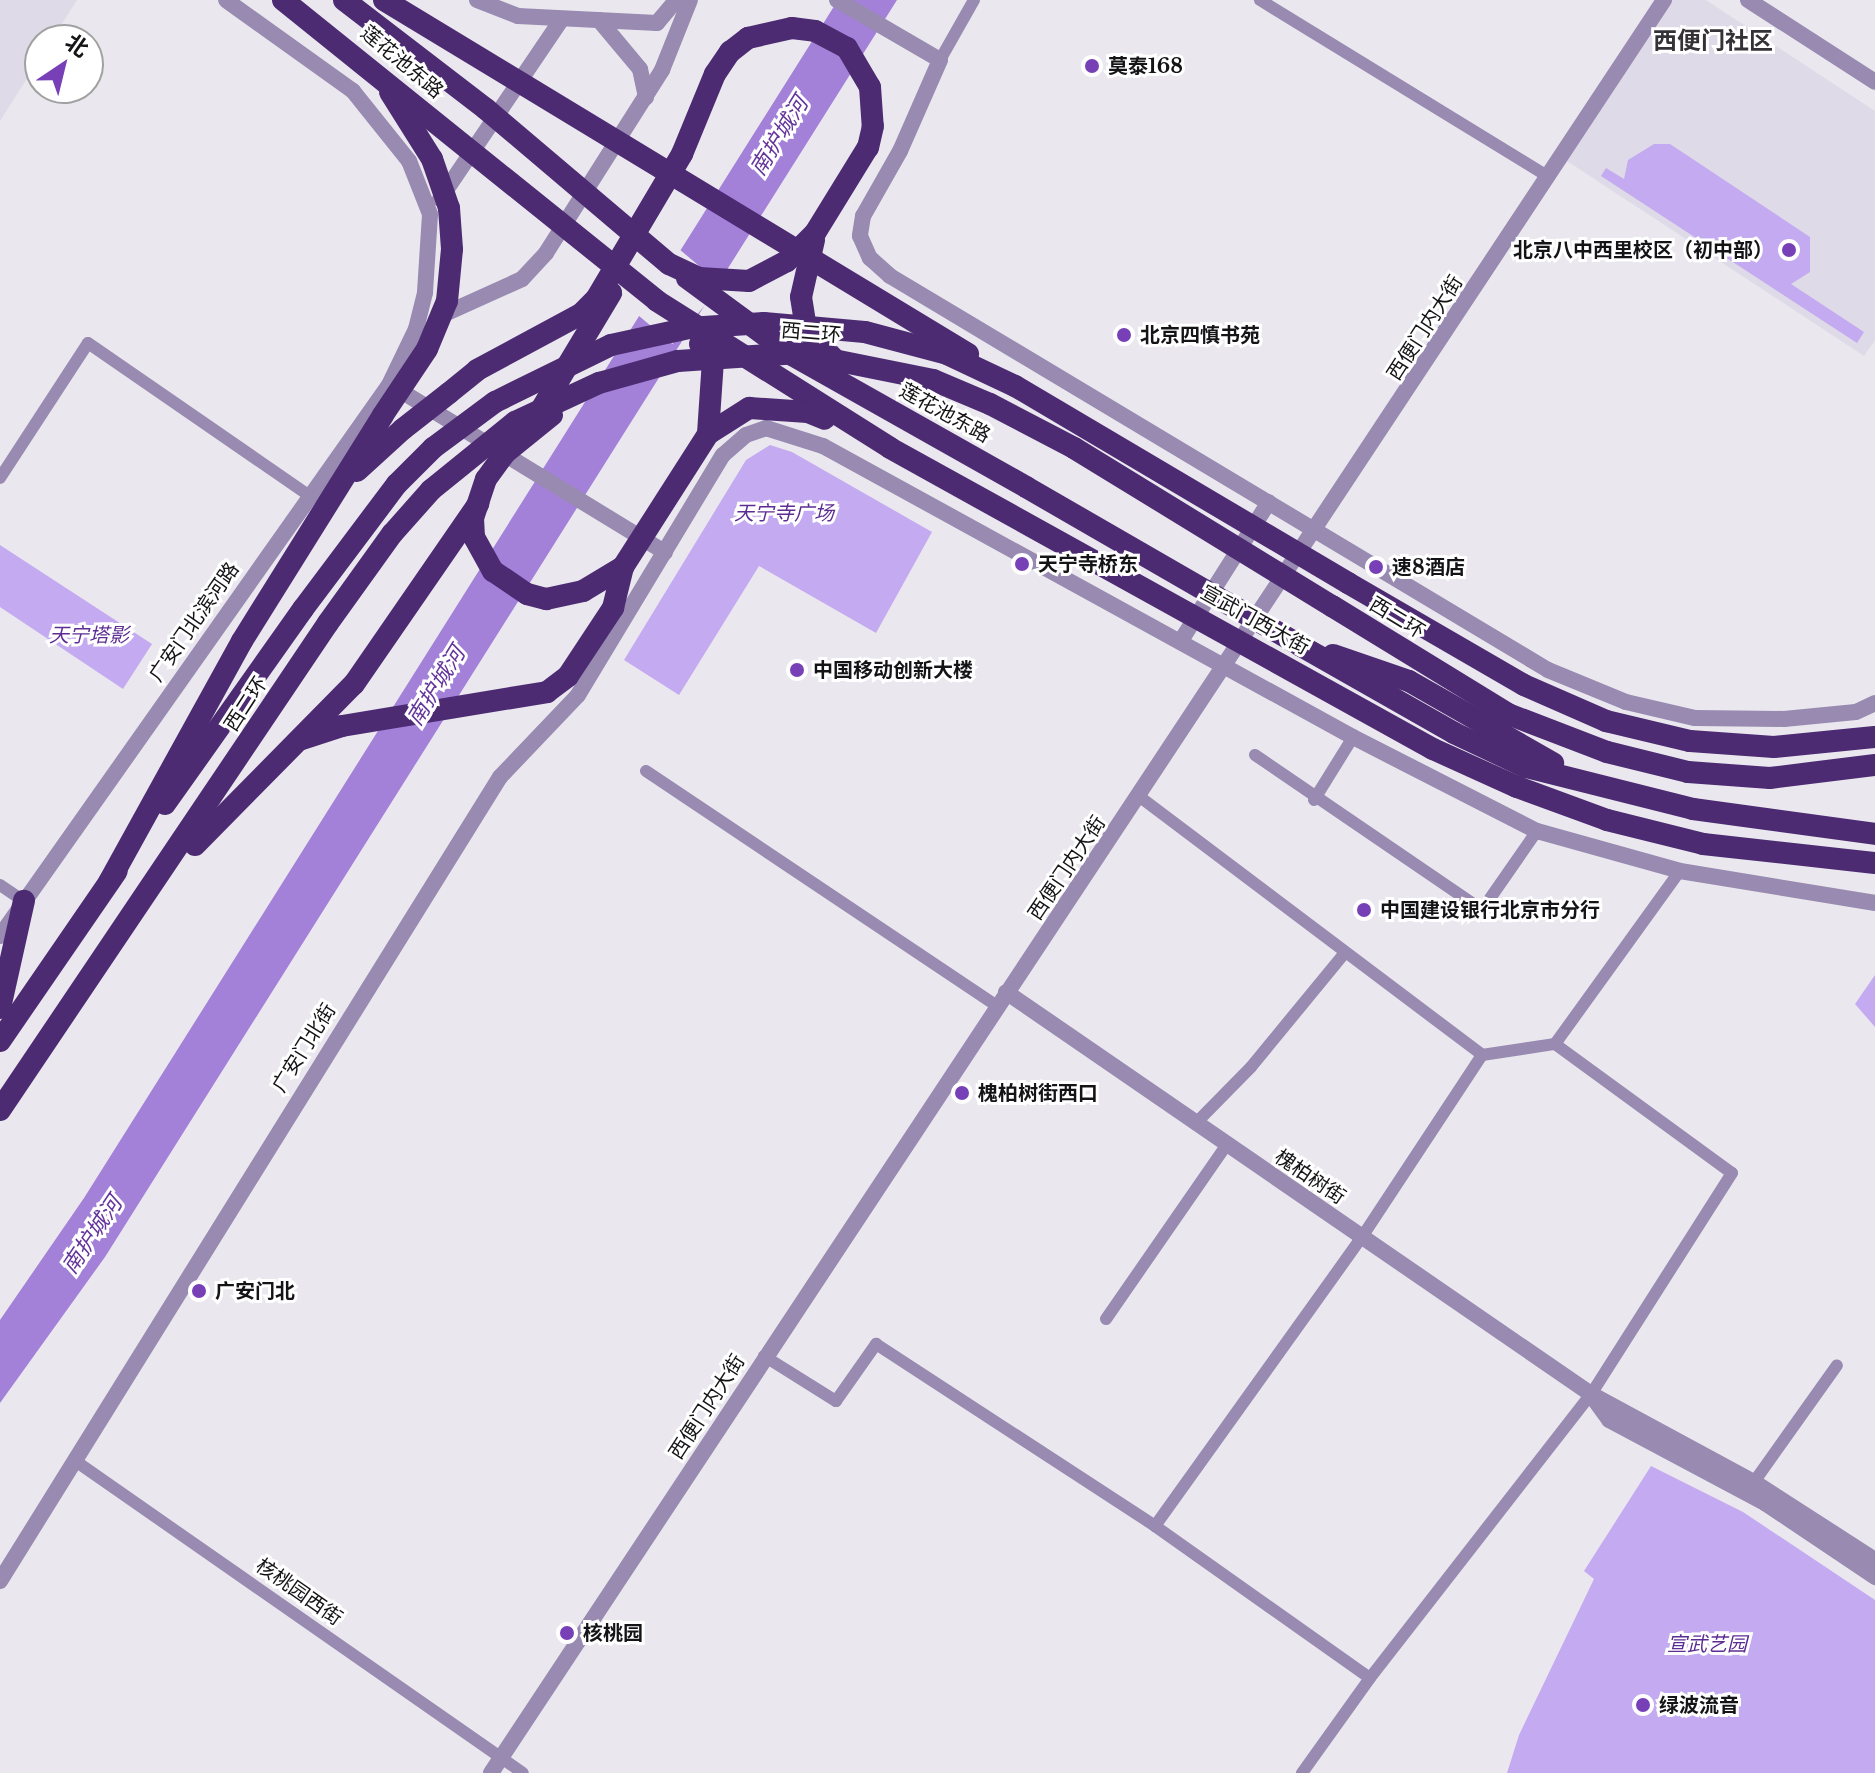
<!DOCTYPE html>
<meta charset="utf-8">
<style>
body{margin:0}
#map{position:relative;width:1875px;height:1773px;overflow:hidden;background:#eae8ee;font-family:"Libre Baskerville","Noto Sans SC",serif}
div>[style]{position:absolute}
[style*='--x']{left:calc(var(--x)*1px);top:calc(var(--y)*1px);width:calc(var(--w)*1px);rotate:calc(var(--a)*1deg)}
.built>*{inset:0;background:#dedae7}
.green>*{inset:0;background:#c4aaf0}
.water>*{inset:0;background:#a381d8}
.pier>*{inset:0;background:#eae8ee;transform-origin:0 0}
.minor>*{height:12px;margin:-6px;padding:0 6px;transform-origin:6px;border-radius:6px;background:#988ab1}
.tertiary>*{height:16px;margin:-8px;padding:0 8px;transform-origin:8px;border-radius:8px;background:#988ab1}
.trunk>*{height:22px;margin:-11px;padding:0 11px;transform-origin:11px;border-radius:11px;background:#4c2b73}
.trunk-bridge>*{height:22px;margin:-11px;padding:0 11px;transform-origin:11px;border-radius:11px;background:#4c2b73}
.dots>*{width:22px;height:22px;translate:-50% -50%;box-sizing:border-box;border:4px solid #fff;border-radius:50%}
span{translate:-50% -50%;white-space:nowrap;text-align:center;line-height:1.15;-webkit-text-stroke:6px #fff;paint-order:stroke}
.street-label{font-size:20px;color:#141315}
.poi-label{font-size:20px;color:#141315;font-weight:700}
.left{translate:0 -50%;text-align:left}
.right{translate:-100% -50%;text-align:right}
.park-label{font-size:20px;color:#5d2d93;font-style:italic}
.water-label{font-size:22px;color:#64359b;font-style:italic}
.quarter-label{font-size:24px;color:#343237;font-weight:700}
.north{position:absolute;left:24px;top:24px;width:80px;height:80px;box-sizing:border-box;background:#fff;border:2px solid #a1a1a1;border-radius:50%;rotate:35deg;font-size:22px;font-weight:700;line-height:32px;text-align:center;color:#141315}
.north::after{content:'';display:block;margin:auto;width:28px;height:36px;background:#7740b7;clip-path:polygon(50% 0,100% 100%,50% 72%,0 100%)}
</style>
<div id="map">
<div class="built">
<div style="clip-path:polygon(0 0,77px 0,52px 40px,40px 40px,40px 58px,0 121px)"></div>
<div style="clip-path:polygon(1673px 0,1706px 0,1875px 111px,1875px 340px,1864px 356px,1567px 161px)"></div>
</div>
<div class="green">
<div style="clip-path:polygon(1654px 144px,1670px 144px,1810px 237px,1810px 272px,1791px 284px,1864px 332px,1857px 343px,1601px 176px,1606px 168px,1624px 179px,1628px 160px)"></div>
<div style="clip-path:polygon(770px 445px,792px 452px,932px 532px,876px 633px,759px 566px,679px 695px,624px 660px,746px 460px)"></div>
<div style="clip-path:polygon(0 545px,152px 644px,123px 689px,0 607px)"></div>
<div style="clip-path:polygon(1875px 975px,1875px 1027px,1855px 1004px)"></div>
<div style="clip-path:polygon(1651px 1466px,1743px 1512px,1875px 1600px,1875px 1773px,1507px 1773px,1519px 1735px,1594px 1579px,1584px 1571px)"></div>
</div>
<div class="water">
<div style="clip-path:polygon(838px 0,897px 0,105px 1257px,0 1403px,0 1320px,84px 1198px)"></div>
</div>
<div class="pier">
<div style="left:679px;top:249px;width:56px;height:77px;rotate:40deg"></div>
</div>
<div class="minor">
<div style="--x:1260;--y:0;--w:339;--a:31.5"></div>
<div style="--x:940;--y:60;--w:69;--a:-60.5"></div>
<div style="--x:0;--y:478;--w:161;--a:-56.9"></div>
<div style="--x:88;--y:343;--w:267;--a:34.6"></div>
<div style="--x:1255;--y:755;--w:275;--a:34.3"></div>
<div style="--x:1482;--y:910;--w:96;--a:-55.2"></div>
<div style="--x:646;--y:771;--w:422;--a:33.8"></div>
<div style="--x:1140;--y:797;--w:428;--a:37"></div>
<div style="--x:1482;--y:1055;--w:74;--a:-8.6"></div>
<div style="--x:1555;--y:1044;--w:219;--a:36.1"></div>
<div style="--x:1732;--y:1173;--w:262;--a:122.5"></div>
<div style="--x:1591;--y:1394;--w:360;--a:127.9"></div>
<div style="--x:1370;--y:1678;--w:117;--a:125.6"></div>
<div style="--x:1314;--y:800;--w:74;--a:-58.2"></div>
<div style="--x:0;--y:885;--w:29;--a:34"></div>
<div style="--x:1555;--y:1044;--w:213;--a:-54.2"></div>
<div style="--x:1195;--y:1124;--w:80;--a:-45.5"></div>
<div style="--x:1251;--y:1067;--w:145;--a:-50.6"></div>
<div style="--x:1106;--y:1319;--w:213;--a:-55.3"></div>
<div style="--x:764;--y:1356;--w:85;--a:32"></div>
<div style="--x:836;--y:1401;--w:70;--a:-54.9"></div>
<div style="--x:876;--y:1344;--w:333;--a:33.1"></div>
<div style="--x:1155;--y:1526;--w:263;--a:35.3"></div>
<div style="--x:74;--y:1460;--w:547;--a:34.88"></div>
<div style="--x:1754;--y:1482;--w:143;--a:-54.6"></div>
<div style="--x:1155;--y:1526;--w:355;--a:-54.4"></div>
<div style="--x:1362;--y:1237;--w:218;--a:-56.6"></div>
</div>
<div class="tertiary">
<div style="--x:477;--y:0;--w:44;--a:21.3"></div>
<div style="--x:518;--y:16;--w:139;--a:2.9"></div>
<div style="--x:657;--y:23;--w:30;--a:-50"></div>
<div style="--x:837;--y:0;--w:119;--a:30.2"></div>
<div style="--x:940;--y:60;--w:99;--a:113.7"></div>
<div style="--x:900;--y:151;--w:75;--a:119.6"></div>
<div style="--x:863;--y:216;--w:20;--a:99"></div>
<div style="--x:860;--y:236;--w:24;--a:66"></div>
<div style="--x:870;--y:258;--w:27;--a:42"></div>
<div style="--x:890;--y:276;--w:767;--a:30.91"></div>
<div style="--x:1548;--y:670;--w:84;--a:22.3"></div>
<div style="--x:1626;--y:702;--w:71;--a:13.1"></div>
<div style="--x:1695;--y:718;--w:89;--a:0.6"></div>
<div style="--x:1784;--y:719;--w:72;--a:-5.6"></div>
<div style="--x:1856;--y:712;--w:21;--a:-25"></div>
<div style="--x:1748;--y:0;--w:151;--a:32.8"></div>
<div style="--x:599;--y:20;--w:64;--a:50.1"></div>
<div style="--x:640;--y:69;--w:29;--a:78"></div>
<div style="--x:440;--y:199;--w:217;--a:-55.9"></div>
<div style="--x:438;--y:317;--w:92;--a:-24.3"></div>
<div style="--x:522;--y:279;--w:35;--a:-47"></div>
<div style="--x:546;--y:253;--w:217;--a:-57.6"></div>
<div style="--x:662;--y:70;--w:75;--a:-68.2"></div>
<div style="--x:391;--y:385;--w:321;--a:31.4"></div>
<div style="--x:1182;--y:639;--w:162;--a:-57.6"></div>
<div style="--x:0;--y:936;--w:674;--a:-54.78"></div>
<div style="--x:389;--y:385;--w:62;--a:-64.3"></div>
<div style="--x:416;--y:329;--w:38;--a:-76"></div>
<div style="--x:425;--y:292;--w:78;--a:-86.3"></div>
<div style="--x:430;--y:214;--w:57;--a:-111.6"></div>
<div style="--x:409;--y:161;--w:90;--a:-128.7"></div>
<div style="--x:353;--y:91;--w:156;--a:-144.4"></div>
<div style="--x:1006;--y:992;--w:710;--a:34.5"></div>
<div style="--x:1591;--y:1394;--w:185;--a:28.4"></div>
<div style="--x:1754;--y:1482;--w:144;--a:32.8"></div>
<div style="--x:1594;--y:1399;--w:26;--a:54"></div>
<div style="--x:1609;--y:1420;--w:177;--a:28"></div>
<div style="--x:1765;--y:1503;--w:133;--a:33.9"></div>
<div style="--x:0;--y:1581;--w:947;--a:-58.12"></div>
<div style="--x:500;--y:777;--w:113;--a:-46.4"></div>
<div style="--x:578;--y:695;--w:280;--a:-58.9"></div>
<div style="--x:723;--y:455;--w:30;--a:-41"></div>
<div style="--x:746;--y:435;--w:21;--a:-19"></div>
<div style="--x:766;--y:428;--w:60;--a:17.5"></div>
<div style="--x:823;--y:446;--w:605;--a:28.77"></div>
<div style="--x:1353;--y:737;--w:207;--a:27.1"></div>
<div style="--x:1537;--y:831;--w:148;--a:15.6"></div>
<div style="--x:1680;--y:871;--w:198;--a:9.3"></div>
<div style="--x:491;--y:1773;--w:2126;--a:-56.51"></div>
</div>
<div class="trunk">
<div style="--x:814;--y:240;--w:58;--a:102.8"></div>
<div style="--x:801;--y:297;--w:33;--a:81"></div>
<div style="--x:806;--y:330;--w:50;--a:45.8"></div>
<div style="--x:687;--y:278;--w:130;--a:36.3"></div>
<div style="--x:792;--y:355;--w:269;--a:29.4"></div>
<div style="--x:657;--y:301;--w:275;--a:32.2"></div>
<div style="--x:700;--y:344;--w:21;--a:51"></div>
<div style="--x:713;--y:360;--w:74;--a:93.9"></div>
<div style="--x:449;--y:393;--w:36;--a:-39"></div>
<div style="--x:477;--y:370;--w:118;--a:-28.3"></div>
<div style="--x:581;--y:314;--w:21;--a:-45"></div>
<div style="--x:596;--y:299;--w:169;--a:-59.3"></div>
<div style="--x:682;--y:154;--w:87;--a:-67.6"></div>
<div style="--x:715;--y:74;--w:27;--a:-56"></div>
<div style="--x:730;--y:52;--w:23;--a:-38"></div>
<div style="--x:748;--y:38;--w:45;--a:-12.8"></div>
<div style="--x:792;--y:28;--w:23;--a:7"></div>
<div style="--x:815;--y:31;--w:36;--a:28"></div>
<div style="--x:847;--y:48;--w:45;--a:59.5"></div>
<div style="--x:870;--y:87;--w:39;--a:86"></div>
<div style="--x:873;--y:126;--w:22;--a:103"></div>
<div style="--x:868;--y:147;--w:101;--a:121.6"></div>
<div style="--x:815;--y:233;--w:40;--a:135"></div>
<div style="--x:787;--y:261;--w:43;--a:152.2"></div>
<div style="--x:749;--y:281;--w:50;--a:-176.6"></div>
<div style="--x:699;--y:278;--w:33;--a:-155"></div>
<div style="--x:536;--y:418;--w:146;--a:-59"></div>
<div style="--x:708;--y:434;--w:49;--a:-32.4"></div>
<div style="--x:749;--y:408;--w:59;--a:3.9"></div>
<div style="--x:808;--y:412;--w:18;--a:22"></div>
<div style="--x:357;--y:471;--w:62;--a:-42.4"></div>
<div style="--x:1348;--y:583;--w:203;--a:30.1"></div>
<div style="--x:1524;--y:685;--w:90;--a:23.7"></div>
<div style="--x:1606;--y:721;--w:86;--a:13.4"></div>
<div style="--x:1690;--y:741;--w:84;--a:4.1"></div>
<div style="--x:1774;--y:747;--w:101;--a:-5.7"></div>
<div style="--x:1332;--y:606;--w:206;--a:31.5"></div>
<div style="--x:1508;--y:714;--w:106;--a:21"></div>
<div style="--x:1607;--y:752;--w:83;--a:13.9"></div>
<div style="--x:1688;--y:772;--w:82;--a:4.2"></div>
<div style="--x:1770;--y:778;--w:106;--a:-7.1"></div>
<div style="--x:1301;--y:646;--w:176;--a:29.6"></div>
<div style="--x:1454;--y:733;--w:80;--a:25.3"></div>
<div style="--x:1526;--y:767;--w:172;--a:14.1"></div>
<div style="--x:1693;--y:809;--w:184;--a:7.8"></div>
<div style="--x:1333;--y:655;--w:80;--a:18.9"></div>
<div style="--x:1409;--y:681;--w:166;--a:29.7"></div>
<div style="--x:302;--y:739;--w:42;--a:-18"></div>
<div style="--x:342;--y:726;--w:208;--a:-9.4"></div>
<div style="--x:547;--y:692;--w:26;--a:-37"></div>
<div style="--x:568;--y:676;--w:82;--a:-56.5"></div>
<div style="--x:613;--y:608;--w:42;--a:-76.3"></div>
<div style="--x:165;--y:804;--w:239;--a:-54.7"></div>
<div style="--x:195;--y:845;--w:226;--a:-45.4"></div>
<div style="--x:354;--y:684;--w:219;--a:-55.4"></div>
<div style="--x:109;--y:882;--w:275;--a:-61.1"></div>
<div style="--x:242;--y:641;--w:266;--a:-58"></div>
<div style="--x:0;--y:1008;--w:110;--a:-77.4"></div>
<div style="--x:0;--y:1041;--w:206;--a:-55.5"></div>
<div style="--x:0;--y:1110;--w:587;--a:-56.04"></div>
</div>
<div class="trunk-bridge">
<div style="--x:283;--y:0;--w:480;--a:38.8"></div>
<div style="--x:344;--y:0;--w:179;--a:37.5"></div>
<div style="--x:486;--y:109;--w:240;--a:40.3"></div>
<div style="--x:384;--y:0;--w:683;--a:31.22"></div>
<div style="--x:383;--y:415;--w:79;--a:-56.3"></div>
<div style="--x:427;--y:349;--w:52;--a:-67.4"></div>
<div style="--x:447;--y:301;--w:52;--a:-84.5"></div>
<div style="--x:452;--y:249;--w:41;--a:-94.2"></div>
<div style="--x:449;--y:208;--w:52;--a:-109.1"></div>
<div style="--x:432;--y:159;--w:79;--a:-122.1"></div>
<div style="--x:552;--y:415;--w:60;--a:141"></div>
<div style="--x:505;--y:453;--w:32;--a:126"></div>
<div style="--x:486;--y:479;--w:41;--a:108.4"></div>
<div style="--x:473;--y:518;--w:19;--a:87"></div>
<div style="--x:474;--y:537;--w:39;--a:61"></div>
<div style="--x:493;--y:571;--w:41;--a:34.1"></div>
<div style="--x:527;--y:594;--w:20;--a:15"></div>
<div style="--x:546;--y:599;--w:38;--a:-12"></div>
<div style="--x:583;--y:591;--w:47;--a:-31"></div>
<div style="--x:623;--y:567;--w:158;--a:-57.4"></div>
<div style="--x:403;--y:429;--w:58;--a:-38"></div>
<div style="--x:890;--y:448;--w:621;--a:29"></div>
<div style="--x:1433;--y:749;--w:92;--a:24.3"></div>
<div style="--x:1517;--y:787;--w:96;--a:20.1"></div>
<div style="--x:1607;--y:820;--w:99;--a:14"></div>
<div style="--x:1703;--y:844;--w:173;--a:6.3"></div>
<div style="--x:1026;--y:487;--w:318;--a:30"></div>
<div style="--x:303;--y:609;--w:156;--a:-53.1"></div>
<div style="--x:397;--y:484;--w:51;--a:-45"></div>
<div style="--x:433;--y:448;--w:77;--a:-36.6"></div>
<div style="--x:495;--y:402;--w:129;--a:-26.2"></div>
<div style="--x:611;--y:345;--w:80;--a:-12.3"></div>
<div style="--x:689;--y:328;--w:75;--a:-3.8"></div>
<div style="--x:764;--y:323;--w:101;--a:5.1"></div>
<div style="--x:865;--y:332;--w:85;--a:15"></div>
<div style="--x:947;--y:354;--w:75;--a:25.2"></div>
<div style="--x:1015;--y:386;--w:387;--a:30.6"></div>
<div style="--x:328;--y:623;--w:110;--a:-54.3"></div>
<div style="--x:392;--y:534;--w:59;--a:-48.4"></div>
<div style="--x:431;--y:490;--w:108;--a:-39"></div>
<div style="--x:515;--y:422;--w:93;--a:-24.9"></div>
<div style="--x:599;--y:383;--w:82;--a:-15.6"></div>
<div style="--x:678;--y:361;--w:121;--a:-3.8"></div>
<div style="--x:799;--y:353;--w:137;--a:11.4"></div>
<div style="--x:933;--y:380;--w:62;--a:22.8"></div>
<div style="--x:990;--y:404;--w:95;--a:27.6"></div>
<div style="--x:1074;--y:448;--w:303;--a:31.5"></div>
</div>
<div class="dots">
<div style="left:1092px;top:66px;background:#7740b7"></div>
<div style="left:1789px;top:250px;background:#7740b7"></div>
<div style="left:1124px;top:335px;background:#7740b7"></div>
<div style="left:1022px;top:564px;background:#7740b7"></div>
<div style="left:1376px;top:567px;background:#7740b7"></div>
<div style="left:797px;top:670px;background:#7740b7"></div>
<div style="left:1364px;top:910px;background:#7740b7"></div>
<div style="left:962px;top:1093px;background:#7740b7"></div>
<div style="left:199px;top:1291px;background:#7740b7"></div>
<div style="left:567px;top:1633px;background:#7740b7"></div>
<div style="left:1643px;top:1705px;background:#7740b7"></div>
</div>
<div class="street-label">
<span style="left:402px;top:62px;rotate:40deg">莲花池东路</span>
<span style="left:1425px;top:328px;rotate:-57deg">西便门内大街</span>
<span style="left:811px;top:333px;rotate:5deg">西二环</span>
<span style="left:945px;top:413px;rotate:29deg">莲花池东路</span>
<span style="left:1397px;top:618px;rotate:31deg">西二环</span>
<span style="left:1255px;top:620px;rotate:29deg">宣武门西大街</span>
<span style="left:194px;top:622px;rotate:-55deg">广安门北滨河路</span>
<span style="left:246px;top:704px;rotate:-57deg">西二环</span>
<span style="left:1067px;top:868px;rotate:-56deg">西便门内大街</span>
<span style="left:304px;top:1048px;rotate:-58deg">广安门北街</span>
<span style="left:1310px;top:1177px;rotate:34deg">槐柏树街</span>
<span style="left:707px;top:1407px;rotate:-57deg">西便门内大街</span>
<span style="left:299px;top:1592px;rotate:35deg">核桃园西街</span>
</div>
<div class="poi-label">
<span class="left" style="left:1108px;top:66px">莫泰168</span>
<span class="right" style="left:1773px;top:250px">北京八中西里校区（初中部）</span>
<span class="left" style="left:1140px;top:335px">北京四慎书苑</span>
<span class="left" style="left:1038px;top:564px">天宁寺桥东</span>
<span class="left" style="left:1392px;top:567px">速8酒店</span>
<span class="left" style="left:813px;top:670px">中国移动创新大楼</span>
<span class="left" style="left:1380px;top:910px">中国建设银行北京市分行</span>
<span class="left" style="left:978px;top:1093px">槐柏树街西口</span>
<span class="left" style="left:215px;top:1291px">广安门北</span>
<span class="left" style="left:583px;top:1633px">核桃园</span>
<span class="left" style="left:1659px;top:1705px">绿波流音</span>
</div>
<div class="park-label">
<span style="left:784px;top:513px">天宁寺广场</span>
<span style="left:89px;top:635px">天宁塔影</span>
<span style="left:1707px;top:1644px">宣武艺园</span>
</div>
<div class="water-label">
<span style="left:779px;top:136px;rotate:-58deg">南护城河</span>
<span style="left:436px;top:686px;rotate:-58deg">南护城河</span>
<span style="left:92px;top:1235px;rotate:-56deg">南护城河</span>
</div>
<div class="quarter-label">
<span style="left:1713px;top:41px">西便门社区</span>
</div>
<div class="north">北</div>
</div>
